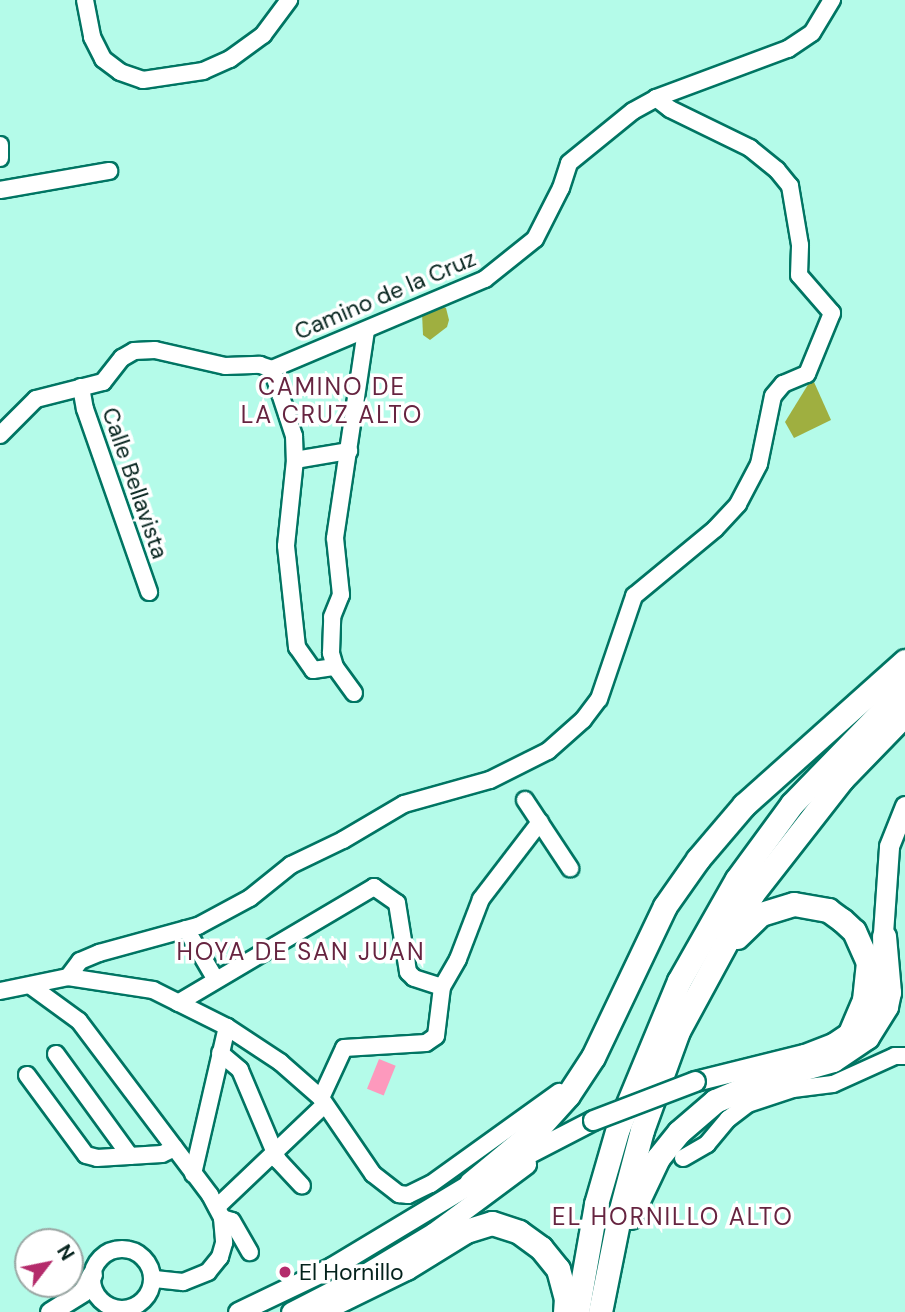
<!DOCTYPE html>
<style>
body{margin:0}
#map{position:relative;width:905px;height:1312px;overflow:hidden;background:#b4fbe9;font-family:"DM Sans",sans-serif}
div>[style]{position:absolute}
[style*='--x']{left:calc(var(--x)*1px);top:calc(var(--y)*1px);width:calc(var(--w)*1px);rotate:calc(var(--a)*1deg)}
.green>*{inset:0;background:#fd99bd;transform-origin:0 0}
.water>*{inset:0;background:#9faf40}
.roads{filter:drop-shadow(2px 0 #007563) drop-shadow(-2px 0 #007563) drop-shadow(0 2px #007563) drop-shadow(0 -2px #007563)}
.minor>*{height:16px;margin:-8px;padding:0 8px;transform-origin:8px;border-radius:8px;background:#fff}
.minor>.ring{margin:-8px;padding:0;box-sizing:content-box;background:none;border:16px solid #fff;border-radius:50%}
.major>*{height:19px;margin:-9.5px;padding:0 9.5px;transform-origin:9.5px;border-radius:9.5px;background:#fff}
.highway>*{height:23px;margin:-11.5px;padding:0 11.5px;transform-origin:11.5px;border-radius:11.5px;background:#fff}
.bridges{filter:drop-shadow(2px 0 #007563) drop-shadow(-2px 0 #007563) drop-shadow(0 2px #007563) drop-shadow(0 -2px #007563)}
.major-bridge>*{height:19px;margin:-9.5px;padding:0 9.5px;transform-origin:9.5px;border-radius:9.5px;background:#fff}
.dots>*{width:19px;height:19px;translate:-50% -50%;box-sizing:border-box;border:4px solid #fff;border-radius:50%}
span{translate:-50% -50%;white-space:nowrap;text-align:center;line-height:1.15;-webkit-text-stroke:7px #fff;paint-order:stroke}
.street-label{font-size:23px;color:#04221c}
.poi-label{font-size:23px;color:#04221c}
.left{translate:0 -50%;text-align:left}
.neighbourhood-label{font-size:24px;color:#662440;letter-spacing:2px}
.north{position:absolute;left:14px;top:1228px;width:70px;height:70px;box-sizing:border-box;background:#fff;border:2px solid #9ba7a4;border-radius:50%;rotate:58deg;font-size:19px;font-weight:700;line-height:28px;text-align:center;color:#04221c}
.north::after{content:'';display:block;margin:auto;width:24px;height:32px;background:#b42b6b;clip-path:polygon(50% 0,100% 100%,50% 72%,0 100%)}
</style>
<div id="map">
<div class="green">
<div style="left:379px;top:1059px;width:18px;height:32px;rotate:22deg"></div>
</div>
<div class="water">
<div style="clip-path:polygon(440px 305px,446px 308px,449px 320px,447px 327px,430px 340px,423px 335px,422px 313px)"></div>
<div style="clip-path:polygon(814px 382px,831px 420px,794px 438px,785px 422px,809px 383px)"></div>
</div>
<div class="roads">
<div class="minor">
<div style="--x:85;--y:0;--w:38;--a:79"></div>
<div style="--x:92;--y:37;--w:25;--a:63"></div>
<div style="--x:103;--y:59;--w:21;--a:37"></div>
<div style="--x:120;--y:72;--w:24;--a:19"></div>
<div style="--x:143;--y:80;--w:61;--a:-8.5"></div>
<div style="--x:203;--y:71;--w:30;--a:-24"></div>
<div style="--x:230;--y:59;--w:41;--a:-36"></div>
<div style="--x:263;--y:35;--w:44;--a:-53.4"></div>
<div style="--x:0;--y:145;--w:13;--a:90"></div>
<div style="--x:0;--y:190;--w:111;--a:-9.9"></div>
<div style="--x:272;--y:369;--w:71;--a:71.8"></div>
<div style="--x:294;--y:436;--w:24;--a:88"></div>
<div style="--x:295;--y:460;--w:86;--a:96"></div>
<div style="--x:286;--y:546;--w:102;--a:83.8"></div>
<div style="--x:297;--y:647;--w:28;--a:55"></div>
<div style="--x:313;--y:670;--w:22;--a:-8"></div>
<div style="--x:81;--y:387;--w:22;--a:80"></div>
<div style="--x:85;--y:409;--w:194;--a:70.7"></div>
<div style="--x:0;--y:435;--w:51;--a:-45"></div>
<div style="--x:36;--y:399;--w:69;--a:-14.2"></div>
<div style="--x:103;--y:382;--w:31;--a:-52"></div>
<div style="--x:122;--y:358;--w:14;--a:-30"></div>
<div style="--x:134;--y:351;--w:21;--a:-3"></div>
<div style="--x:155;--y:350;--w:72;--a:12.9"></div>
<div style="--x:225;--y:366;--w:35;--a:-2"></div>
<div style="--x:260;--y:365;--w:13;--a:18"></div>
<div style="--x:272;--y:369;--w:231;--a:-22.9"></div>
<div style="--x:485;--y:279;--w:64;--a:-38.7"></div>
<div style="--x:535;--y:239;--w:57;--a:-63"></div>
<div style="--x:561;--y:188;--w:26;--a:-72"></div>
<div style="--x:569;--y:163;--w:82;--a:-39.1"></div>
<div style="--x:633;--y:111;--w:26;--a:-29"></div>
<div style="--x:656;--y:98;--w:141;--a:-20.4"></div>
<div style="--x:788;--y:49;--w:29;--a:-34"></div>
<div style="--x:812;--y:33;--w:39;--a:-59"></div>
<div style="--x:295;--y:460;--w:55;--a:-9.5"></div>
<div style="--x:354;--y:693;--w:32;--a:-126"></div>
<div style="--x:335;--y:667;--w:15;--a:-106"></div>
<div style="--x:331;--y:653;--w:36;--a:-88"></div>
<div style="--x:332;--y:617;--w:24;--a:-68"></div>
<div style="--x:341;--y:595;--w:57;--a:-96"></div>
<div style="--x:335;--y:538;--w:209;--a:-81.5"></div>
<div style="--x:525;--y:800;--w:82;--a:56.5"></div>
<div style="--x:186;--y:929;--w:59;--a:59.5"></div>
<div style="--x:68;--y:977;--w:20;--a:-53"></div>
<div style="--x:80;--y:961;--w:21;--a:-23"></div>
<div style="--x:99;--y:953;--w:103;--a:-15.3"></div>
<div style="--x:198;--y:926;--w:59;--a:-28.3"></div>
<div style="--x:250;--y:898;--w:53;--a:-38.8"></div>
<div style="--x:291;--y:865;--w:58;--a:-25.7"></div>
<div style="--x:343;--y:840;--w:71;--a:-30.5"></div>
<div style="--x:404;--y:804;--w:89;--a:-15.6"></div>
<div style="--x:490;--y:780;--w:65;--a:-26.6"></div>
<div style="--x:548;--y:751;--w:47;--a:-41.5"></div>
<div style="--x:583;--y:720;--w:26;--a:-53"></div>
<div style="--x:599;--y:699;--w:109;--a:-71.2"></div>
<div style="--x:634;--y:596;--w:105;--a:-39.6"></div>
<div style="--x:715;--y:529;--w:34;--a:-47"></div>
<div style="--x:738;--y:504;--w:45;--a:-62.3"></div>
<div style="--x:759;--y:464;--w:69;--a:-78.4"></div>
<div style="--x:773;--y:396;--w:16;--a:-50"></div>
<div style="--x:783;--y:384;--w:26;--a:-23"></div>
<div style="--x:807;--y:374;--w:66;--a:-67.7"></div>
<div style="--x:832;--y:313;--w:50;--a:-131"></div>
<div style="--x:799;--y:275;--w:30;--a:-88"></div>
<div style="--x:800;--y:245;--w:60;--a:-99.6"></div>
<div style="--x:790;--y:186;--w:21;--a:-129"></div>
<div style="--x:777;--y:170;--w:35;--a:-141"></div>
<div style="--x:750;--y:148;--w:89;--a:-154"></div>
<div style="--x:670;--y:109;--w:18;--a:-142"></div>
<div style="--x:31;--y:986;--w:59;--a:36.1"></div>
<div style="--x:79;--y:1021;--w:218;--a:53"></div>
<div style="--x:210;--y:1195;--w:26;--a:62"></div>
<div style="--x:222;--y:1218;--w:25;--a:85"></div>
<div style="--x:224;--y:1243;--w:15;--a:106"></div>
<div style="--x:220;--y:1257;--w:19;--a:129"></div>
<div style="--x:208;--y:1272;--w:27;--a:158"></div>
<div style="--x:183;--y:1282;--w:31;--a:-174"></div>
<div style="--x:0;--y:991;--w:69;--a:-11.6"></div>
<div style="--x:68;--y:977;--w:86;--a:8.7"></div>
<div style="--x:153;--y:990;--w:83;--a:26.6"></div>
<div style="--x:227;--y:1027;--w:64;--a:33.4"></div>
<div style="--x:280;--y:1062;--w:55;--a:41.3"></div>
<div style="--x:321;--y:1098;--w:92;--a:55.6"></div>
<div style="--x:373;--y:1174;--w:33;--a:38"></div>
<div style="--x:399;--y:1194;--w:9;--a:6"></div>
<div style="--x:408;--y:1195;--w:25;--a:-26"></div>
<div style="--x:431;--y:1184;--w:158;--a:-35.7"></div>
<div style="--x:178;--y:1003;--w:228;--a:-30.6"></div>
<div style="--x:374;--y:887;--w:28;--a:35"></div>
<div style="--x:397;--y:903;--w:70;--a:80.9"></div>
<div style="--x:408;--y:972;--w:8;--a:45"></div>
<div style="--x:414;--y:978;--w:29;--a:18"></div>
<div style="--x:220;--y:1053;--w:26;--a:40"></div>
<div style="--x:240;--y:1070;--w:98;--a:67.1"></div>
<div style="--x:278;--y:1160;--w:35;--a:47"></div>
<div style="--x:56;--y:1054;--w:126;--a:54"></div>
<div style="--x:27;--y:1075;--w:99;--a:53.6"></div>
<div style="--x:86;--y:1155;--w:11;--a:15"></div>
<div style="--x:97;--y:1158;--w:65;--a:-3.5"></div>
<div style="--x:162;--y:1154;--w:14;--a:-25"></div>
<div style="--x:321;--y:1098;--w:55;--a:-65.3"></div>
<div style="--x:344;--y:1048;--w:82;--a:-3.5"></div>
<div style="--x:426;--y:1043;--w:12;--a:-35"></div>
<div style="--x:436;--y:1036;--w:49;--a:-83"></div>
<div style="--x:442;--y:987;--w:32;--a:-60"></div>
<div style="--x:458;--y:959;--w:64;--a:-69"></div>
<div style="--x:481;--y:899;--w:97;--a:-52.5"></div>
<div style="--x:683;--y:1158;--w:28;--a:-30"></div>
<div style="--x:707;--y:1144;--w:33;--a:-50"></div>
<div style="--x:728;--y:1119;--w:25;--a:-37"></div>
<div style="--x:748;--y:1104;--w:47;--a:-18.4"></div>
<div style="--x:793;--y:1089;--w:40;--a:-7.1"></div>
<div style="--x:833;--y:1084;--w:68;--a:-24.3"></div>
<div style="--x:895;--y:1056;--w:10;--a:0"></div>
<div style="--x:193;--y:1174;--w:151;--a:-77"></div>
<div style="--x:217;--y:1207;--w:148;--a:-43.6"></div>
<div style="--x:222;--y:1218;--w:10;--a:17"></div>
<div style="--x:232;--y:1221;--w:36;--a:60"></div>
<div class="ring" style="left:92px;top:1249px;width:44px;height:44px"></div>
</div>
<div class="major">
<div style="--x:695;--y:1081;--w:112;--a:-13.9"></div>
<div style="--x:804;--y:1054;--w:31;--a:-21"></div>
<div style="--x:833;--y:1043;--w:22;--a:-34"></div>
<div style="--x:851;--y:1031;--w:33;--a:-51"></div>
<div style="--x:872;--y:1005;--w:30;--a:-75"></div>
<div style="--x:880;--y:976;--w:130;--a:-86"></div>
<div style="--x:889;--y:846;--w:43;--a:-68.2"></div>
<div style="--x:50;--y:1312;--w:39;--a:-32"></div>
<div style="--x:83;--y:1291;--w:19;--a:-62"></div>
<div style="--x:238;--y:1312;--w:104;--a:-25.6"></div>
<div style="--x:332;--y:1267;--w:162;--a:-31.1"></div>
<div style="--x:471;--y:1183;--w:137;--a:-27.3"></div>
<div style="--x:291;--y:1312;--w:81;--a:-27.2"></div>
<div style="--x:363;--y:1275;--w:82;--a:-31"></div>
<div style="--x:433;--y:1233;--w:116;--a:-36.6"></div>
</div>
<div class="highway">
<div style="--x:737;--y:937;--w:33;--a:-44"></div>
<div style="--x:761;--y:914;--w:34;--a:-17"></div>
<div style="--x:794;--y:904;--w:35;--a:10"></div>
<div style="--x:828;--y:910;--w:17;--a:36"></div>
<div style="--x:842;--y:920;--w:16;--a:43"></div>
<div style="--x:854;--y:931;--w:34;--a:66"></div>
<div style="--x:868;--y:962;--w:38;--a:96"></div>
<div style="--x:864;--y:1000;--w:34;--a:113"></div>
<div style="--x:471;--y:1183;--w:91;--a:-39.6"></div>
<div style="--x:541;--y:1125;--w:40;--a:-48"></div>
<div style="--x:568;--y:1095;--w:45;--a:-56.7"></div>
<div style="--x:593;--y:1057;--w:167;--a:-64.5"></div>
<div style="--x:665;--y:906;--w:57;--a:-54.9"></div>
<div style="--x:698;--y:859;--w:71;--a:-49.6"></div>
<div style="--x:744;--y:805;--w:216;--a:-41.8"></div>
<div style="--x:630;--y:1217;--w:65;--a:-64.6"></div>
<div style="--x:658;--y:1158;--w:33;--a:-51"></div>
<div style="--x:679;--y:1132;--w:48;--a:-40.7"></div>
<div style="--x:715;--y:1101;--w:59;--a:-23.1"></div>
<div style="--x:769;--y:1078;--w:66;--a:-15.7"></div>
<div style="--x:833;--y:1060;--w:41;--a:-34.1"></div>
<div style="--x:867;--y:1037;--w:36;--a:-58"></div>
<div style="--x:886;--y:1006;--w:14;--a:-78"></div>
<div style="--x:889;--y:992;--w:56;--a:-95.1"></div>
<div style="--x:316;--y:1312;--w:100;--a:-26.1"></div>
<div style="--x:406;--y:1268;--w:70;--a:-31.7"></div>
<div style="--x:466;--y:1231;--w:27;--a:-17"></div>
<div style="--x:492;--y:1223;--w:28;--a:18"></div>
<div style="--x:519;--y:1232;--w:27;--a:36"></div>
<div style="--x:541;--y:1248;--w:27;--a:51"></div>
<div style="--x:558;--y:1269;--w:30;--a:75"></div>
<div style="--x:566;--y:1298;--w:14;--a:94"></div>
<div style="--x:577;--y:1312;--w:110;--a:-80"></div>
<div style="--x:596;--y:1204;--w:79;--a:-73.9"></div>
<div style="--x:618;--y:1128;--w:159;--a:-67.5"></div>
<div style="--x:679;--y:981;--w:117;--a:-60.4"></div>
<div style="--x:737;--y:879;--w:93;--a:-53.7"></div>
<div style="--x:792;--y:804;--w:162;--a:-45.8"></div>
<div style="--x:600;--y:1312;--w:97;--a:-78.7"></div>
<div style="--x:619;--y:1217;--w:90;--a:-75.2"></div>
<div style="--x:642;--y:1130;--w:105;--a:-70"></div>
<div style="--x:678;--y:1031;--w:157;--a:-61.5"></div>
<div style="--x:753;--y:893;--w:145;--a:-52"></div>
<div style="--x:842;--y:779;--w:91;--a:-45.9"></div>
</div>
</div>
<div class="bridges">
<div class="major-bridge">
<div style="--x:593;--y:1120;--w:109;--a:-20.9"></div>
</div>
</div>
<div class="dots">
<div style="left:285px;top:1272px;background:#b42b6b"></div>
</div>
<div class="street-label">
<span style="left:385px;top:295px;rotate:-23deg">Camino de la Cruz</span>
<span style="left:135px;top:483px;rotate:71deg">Calle Bellavista</span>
</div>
<div class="poi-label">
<span class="left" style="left:299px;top:1272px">El Hornillo</span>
</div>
<div class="neighbourhood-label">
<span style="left:332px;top:401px">CAMINO DE<br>LA CRUZ ALTO</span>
<span style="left:301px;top:952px">HOYA DE SAN JUAN</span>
<span style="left:673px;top:1217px">EL HORNILLO ALTO</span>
</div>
<div class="north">N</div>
</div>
